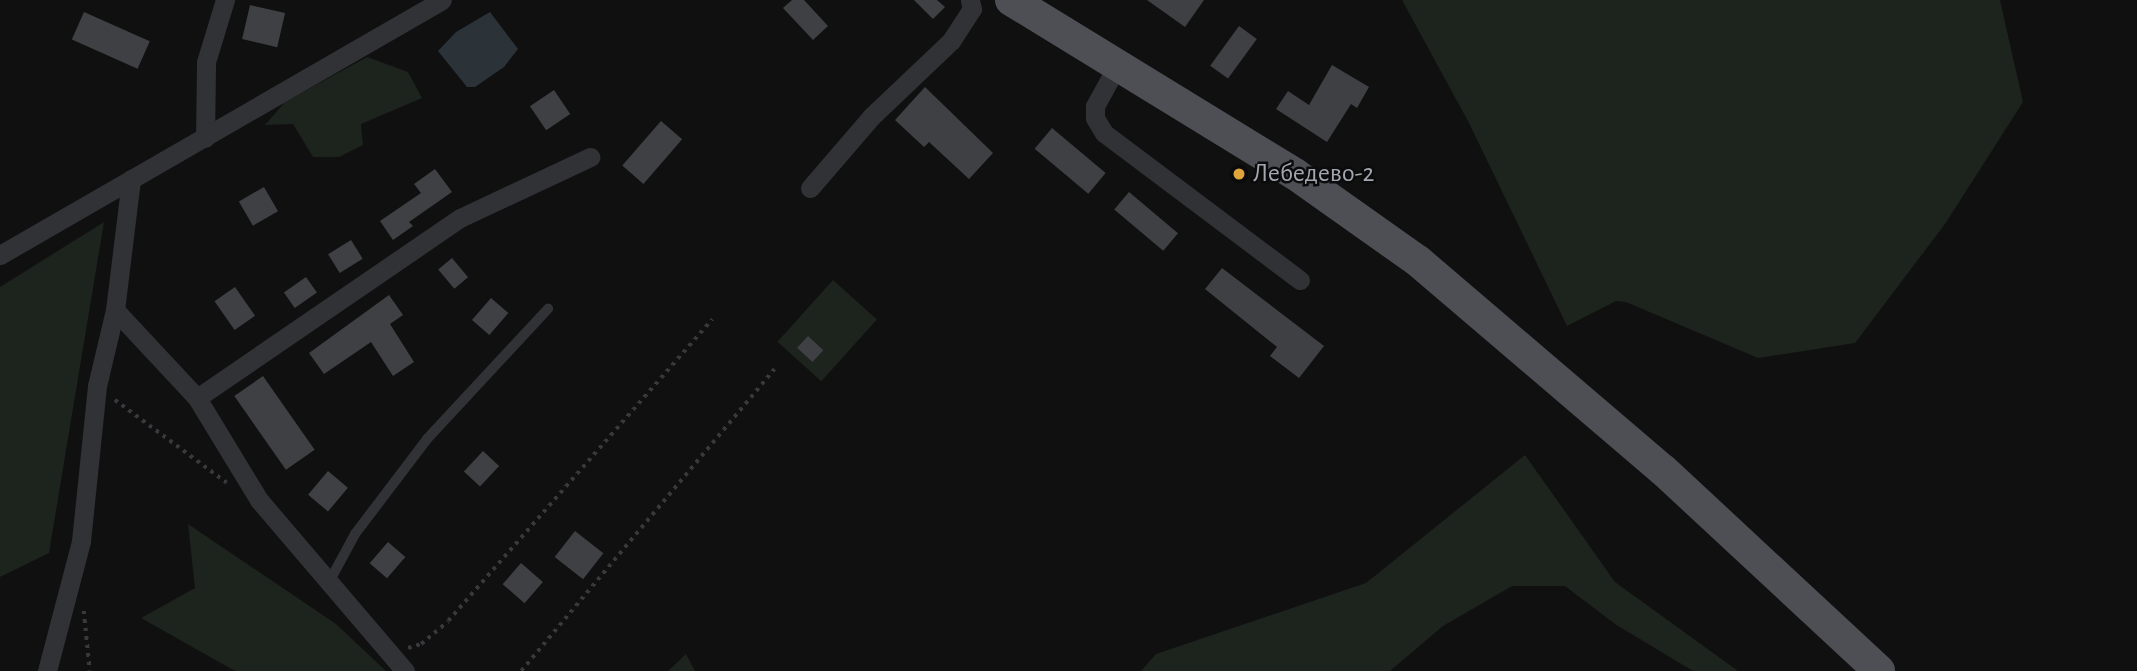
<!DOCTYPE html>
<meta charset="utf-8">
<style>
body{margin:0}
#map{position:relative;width:2137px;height:671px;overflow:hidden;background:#101011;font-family:"Alegreya Sans",sans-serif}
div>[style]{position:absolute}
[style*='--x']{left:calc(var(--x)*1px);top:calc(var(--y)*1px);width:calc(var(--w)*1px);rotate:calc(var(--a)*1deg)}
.green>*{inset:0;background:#1d231d;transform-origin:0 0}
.water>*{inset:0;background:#2b3238}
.building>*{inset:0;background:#3f4044;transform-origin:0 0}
.path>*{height:3.5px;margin-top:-1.75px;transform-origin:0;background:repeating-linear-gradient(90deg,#37393c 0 3.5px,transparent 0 8.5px)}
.lane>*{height:10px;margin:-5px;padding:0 5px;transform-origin:5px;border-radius:5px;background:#313236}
.street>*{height:19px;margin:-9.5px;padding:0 9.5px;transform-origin:9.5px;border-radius:9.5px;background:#313236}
.primary>*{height:32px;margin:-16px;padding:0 16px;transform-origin:16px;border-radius:16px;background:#4d4f54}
.dots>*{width:19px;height:19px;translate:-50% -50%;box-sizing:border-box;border:4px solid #0b0b0c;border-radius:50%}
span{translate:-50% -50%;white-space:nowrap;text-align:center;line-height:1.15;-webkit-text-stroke:5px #0b0b0c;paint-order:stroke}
.poi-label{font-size:26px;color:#a2a7b0}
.left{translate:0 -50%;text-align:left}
</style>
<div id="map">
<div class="green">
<div style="clip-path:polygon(1402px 0,2000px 0,2023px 102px,1945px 224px,1855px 343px,1758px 358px,1626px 302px,1616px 301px,1567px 326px,1469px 123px)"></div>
<div style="clip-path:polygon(367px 57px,408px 72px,422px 98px,361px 124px,363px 145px,339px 157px,313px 157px,293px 124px,265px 125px,285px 102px)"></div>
<div style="clip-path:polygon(104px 222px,49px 553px,0 577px,0 287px)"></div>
<div style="left:833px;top:280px;width:59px;height:83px;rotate:42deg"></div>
<div style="clip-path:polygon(1525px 455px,1615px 582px,1738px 671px,1693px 671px,1615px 624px,1565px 586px,1512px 586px,1443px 626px,1390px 671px,1141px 671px,1156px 654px,1366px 583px)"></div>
<div style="clip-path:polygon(188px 524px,336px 624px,386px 671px,235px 671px,141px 618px,195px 588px)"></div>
<div style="clip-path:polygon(686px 654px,695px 671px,668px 671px)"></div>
</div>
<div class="water">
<div style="clip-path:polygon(490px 12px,518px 49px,504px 67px,475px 87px,467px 87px,438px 51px,456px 32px)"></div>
</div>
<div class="building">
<div style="clip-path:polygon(792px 0,804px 0,828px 26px,813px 40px,783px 8px)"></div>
<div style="clip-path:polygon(914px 0,937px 0,945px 7px,933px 19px)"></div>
<div style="clip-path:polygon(1147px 0,1204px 0,1185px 27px)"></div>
<div style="left:250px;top:5px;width:36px;height:35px;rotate:13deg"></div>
<div style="left:84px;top:12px;width:72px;height:30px;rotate:24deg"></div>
<div style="left:1239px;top:26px;width:22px;height:49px;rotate:36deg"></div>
<div style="clip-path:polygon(1332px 65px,1369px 87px,1357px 108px,1351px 104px,1327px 142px,1276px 109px,1288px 91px,1309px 105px)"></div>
<div style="clip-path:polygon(925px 87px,993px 153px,969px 179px,929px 142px,924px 147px,895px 120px)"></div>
<div style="left:554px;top:90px;width:29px;height:29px;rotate:56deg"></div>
<div style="left:661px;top:121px;width:28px;height:59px;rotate:41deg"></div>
<div style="left:1052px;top:128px;width:70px;height:27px;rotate:40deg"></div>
<div style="clip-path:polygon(435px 169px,452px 192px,409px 222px,413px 226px,393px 240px,380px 221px,421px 193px,414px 184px)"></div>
<div style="left:264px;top:187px;width:28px;height:29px;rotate:60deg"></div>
<div style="left:1129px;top:192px;width:64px;height:23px;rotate:40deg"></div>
<div style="left:351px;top:240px;width:22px;height:27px;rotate:58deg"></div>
<div style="left:452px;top:258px;width:25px;height:18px;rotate:50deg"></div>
<div style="clip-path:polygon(1222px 268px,1324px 346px,1299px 378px,1270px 356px,1277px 347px,1205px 289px)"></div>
<div style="left:306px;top:277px;width:19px;height:27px;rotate:55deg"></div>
<div style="left:235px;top:287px;width:35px;height:25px;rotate:55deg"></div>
<div style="clip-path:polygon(389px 295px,403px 315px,390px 324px,414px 362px,393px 376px,371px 342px,324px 374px,309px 353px)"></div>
<div style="left:491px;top:298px;width:23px;height:29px;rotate:41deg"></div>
<div style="left:808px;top:336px;width:21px;height:16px;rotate:43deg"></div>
<div style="left:263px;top:376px;width:90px;height:35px;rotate:55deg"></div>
<div style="left:483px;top:451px;width:22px;height:28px;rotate:43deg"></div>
<div style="left:328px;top:471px;width:26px;height:31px;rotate:40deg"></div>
<div style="left:575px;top:531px;width:36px;height:33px;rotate:38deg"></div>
<div style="left:388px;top:542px;width:23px;height:28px;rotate:41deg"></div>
<div style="left:521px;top:563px;width:29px;height:28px;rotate:41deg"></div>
</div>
<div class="path">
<div style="--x:115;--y:400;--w:139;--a:36.5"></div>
<div style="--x:84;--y:611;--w:60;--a:84.3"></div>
<div style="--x:408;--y:648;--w:14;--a:-17"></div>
<div style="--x:421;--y:644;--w:35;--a:-40"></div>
<div style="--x:448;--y:621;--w:401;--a:-48.8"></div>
<div style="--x:521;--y:671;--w:394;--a:-50"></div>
</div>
<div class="lane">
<div style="--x:328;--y:584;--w:57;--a:-61.6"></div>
<div style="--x:355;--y:534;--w:119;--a:-52.8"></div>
<div style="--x:427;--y:439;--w:178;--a:-47.1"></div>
</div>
<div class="street">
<div style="--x:1118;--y:64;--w:48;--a:118.7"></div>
<div style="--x:1095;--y:106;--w:12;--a:90"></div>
<div style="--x:1095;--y:118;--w:17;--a:59"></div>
<div style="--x:1104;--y:133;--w:245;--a:36.9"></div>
<div style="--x:205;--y:138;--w:76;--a:-89.2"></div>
<div style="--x:206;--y:62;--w:65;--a:-73"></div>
<div style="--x:810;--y:188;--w:95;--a:-49.3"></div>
<div style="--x:872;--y:116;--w:109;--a:-43.5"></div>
<div style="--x:951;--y:41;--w:38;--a:-57"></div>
<div style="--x:972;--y:9;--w:9;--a:-103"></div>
<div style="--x:0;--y:255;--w:510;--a:-29.98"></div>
<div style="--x:115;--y:310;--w:120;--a:47"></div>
<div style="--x:197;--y:398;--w:119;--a:58.7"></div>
<div style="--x:259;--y:500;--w:225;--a:49.5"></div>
<div style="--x:197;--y:398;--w:319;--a:-34.4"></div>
<div style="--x:460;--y:218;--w:144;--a:-25.1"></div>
<div style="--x:47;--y:671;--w:134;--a:-75.3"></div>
<div style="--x:81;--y:541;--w:156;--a:-84.1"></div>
<div style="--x:97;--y:386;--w:78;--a:-76.7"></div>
<div style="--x:115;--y:310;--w:132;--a:-83"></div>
</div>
<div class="primary">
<div style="--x:1011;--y:0;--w:333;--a:31.5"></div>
<div style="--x:1295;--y:174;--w:151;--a:35.3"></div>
<div style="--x:1418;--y:261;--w:322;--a:40.5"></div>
<div style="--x:1663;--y:470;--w:295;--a:42.9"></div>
</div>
<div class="dots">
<div style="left:1239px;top:174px;background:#dfa43a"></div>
</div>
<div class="poi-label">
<span class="left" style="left:1253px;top:174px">Лебедево-2</span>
</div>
</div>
